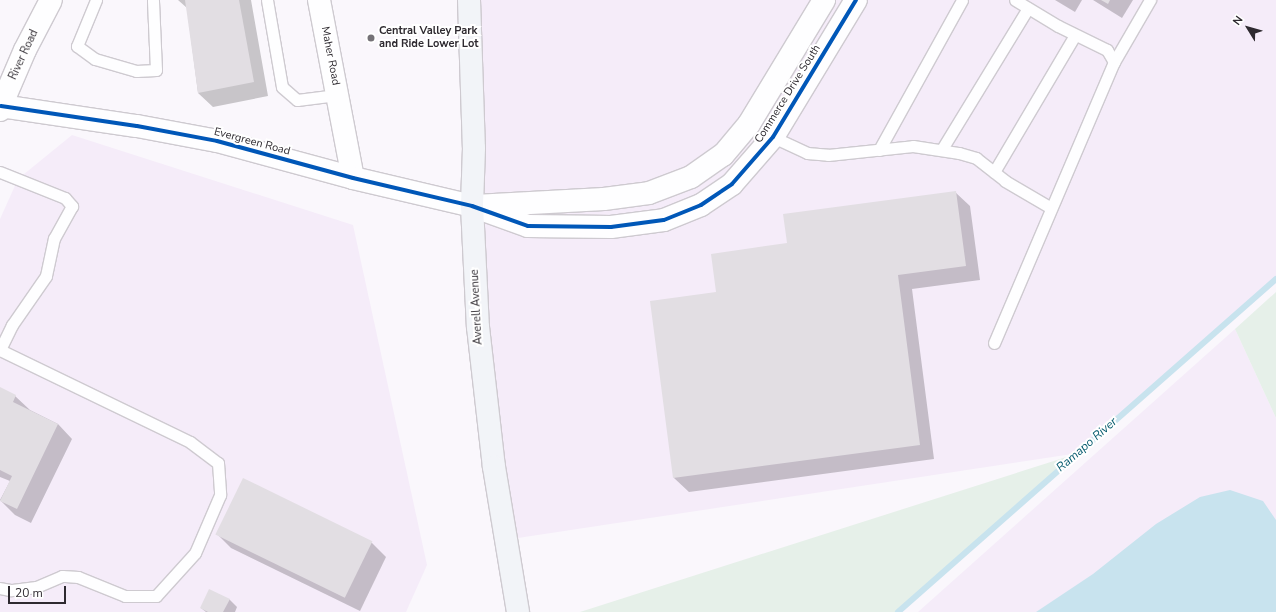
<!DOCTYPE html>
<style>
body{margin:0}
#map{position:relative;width:1276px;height:612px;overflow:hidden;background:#faf7fc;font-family:"Nunito Sans",sans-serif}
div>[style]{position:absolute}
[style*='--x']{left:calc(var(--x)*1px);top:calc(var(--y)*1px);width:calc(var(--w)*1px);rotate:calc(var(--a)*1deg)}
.built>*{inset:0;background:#f5ecf9}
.green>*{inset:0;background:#e6f0e9}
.water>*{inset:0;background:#c8e3ee}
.shadow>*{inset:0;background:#0003}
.stream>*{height:6px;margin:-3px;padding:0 3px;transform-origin:3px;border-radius:3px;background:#c8e3ee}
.building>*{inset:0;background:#e2dee3;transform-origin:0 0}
.roads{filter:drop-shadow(1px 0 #cecad0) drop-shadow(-1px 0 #cecad0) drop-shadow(0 1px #cecad0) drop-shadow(0 -1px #cecad0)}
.service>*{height:11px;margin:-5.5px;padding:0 5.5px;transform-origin:5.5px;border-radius:5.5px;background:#fefeff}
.minor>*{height:22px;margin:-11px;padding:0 11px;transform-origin:11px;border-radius:11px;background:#fefeff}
.tertiary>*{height:22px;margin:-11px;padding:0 11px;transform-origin:11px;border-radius:11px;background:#fefeff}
.primary>*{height:22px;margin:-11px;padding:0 11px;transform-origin:11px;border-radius:11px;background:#f2f4f8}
.cycleway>*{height:4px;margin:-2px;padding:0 2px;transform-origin:2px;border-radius:2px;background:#0057b8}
.dots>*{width:11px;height:11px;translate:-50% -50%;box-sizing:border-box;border:2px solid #fff;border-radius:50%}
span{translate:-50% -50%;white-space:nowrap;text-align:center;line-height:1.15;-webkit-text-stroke:4px #fff;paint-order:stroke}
.poi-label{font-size:11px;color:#2e2a30;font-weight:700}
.left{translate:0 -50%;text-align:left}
.street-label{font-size:11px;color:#2e2a30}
.water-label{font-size:12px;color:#065b6e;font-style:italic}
.north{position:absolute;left:1228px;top:8px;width:40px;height:40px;-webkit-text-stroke:3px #fff;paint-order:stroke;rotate:307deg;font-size:11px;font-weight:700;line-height:16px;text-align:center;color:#2e2a30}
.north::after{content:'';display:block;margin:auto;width:14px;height:18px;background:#2e2a30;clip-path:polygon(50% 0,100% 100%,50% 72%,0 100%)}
.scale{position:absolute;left:8px;top:586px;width:58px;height:18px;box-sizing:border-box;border:2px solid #2e2a30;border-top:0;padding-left:5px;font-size:12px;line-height:14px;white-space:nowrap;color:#2e2a30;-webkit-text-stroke:3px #fff;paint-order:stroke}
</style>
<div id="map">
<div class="built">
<div style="clip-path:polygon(468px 0,1276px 0,1276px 283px,1079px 453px,505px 540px,494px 467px)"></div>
<div style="clip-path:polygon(72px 135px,353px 225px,427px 565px,406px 612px,0 612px,0 219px,18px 179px)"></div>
<div style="clip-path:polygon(1235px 329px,1276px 418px,1276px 612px,918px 612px)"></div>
</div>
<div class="green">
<div style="clip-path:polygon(1276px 292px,1276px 418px,1235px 329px)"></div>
<div style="clip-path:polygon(1079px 453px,898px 612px,580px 612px)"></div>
</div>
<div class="water">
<div style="clip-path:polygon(1230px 490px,1263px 501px,1276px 520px,1276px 612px,1036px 612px,1093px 574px,1156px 524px,1200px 497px)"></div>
</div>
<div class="shadow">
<div style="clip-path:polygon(178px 0,251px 0,268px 96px,213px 107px,198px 93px,187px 8px)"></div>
<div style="clip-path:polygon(1055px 0,1082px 0,1075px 12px)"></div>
<div style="clip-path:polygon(1093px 0,1133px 0,1122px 18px)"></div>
<div style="clip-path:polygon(955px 192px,970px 206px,980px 280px,912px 289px,934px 459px,689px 492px,674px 478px,718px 293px,788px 244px)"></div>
<div style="clip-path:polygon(0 388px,15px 396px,30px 410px,58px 424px,72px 439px,31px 523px,15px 515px,0 500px,10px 481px,0 477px)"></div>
<div style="clip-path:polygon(243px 480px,372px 543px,386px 557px,360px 611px,231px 548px,217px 534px)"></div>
<div style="clip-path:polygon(229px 599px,237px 607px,235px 612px,206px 612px,201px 608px)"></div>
</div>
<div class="stream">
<div style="--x:898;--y:612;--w:504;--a:-41.38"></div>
</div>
<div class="building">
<div style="clip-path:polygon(185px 0,239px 0,254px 82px,198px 93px)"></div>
<div style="clip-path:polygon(1101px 0,1110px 0,1108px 4px)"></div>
<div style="clip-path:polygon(956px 191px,966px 266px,898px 275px,920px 445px,673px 478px,650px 301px,716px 292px,711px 254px,787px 243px,783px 214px)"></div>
<div style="clip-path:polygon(0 387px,16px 395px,13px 402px,58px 424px,17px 509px,0 501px,12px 476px,0 470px)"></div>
<div style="left:243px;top:478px;width:144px;height:63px;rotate:26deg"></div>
<div style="clip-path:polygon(209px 589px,230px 599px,223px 612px,208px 612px,200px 608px)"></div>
</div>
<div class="roads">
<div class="service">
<div style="--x:96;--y:0;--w:50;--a:112.4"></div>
<div style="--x:77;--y:46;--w:22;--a:36"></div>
<div style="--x:95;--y:59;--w:43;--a:16.3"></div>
<div style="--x:136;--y:71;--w:20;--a:-3"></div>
<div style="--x:156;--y:70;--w:70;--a:-92.5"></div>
<div style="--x:267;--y:0;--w:88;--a:80.2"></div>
<div style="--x:282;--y:87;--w:20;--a:41"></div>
<div style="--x:297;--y:100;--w:40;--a:-7.1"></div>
<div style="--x:1114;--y:62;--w:72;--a:-59.9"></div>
<div style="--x:773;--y:137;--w:38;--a:25"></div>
<div style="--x:807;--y:153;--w:21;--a:5"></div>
<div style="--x:828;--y:155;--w:85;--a:-6"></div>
<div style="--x:913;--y:146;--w:47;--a:8.7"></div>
<div style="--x:959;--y:153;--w:18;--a:16"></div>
<div style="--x:976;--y:158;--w:37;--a:38"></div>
<div style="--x:1005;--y:181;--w:53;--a:30.4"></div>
<div style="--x:942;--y:149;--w:165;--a:-58.6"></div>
<div style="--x:879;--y:150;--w:171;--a:-61"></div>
<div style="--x:0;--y:172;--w:70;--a:21.8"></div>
<div style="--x:65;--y:198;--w:11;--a:49"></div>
<div style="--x:72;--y:206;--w:37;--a:119"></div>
<div style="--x:54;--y:238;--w:39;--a:102"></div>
<div style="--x:46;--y:276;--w:60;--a:124.8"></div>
<div style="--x:12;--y:325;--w:28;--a:116"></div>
<div style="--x:994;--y:172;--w:159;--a:-59.4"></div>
<div style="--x:994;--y:343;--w:306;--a:-66.9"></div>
<div style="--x:1114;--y:62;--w:14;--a:-120"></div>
<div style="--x:1107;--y:50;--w:55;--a:-153.9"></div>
<div style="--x:1058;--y:26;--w:50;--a:-148.8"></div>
<div style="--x:0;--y:350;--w:211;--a:25.8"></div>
<div style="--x:190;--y:442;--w:35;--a:37"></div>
<div style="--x:218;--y:463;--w:32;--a:86"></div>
<div style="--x:220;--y:495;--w:63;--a:113.3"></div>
<div style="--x:195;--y:553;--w:58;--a:132.2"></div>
<div style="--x:156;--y:596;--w:31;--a:180"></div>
<div style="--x:125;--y:596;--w:51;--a:-158"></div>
<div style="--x:78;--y:577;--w:16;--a:-176"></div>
<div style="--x:62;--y:576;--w:28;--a:157"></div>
<div style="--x:36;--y:587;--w:26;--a:173"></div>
<div style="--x:10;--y:590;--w:10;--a:-169"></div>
</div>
<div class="minor">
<div style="--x:319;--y:0;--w:181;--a:79.2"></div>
<div style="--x:1;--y:106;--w:61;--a:-66.8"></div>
<div style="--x:25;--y:50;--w:56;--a:-62.5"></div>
<div style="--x:472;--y:206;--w:59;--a:19.7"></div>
<div style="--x:528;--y:226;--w:83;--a:0.7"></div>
<div style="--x:611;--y:227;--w:53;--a:-7.5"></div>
<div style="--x:664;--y:220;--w:40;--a:-22"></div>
<div style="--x:701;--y:205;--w:37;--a:-34"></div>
<div style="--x:732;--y:184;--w:62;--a:-48.9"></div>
<div style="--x:773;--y:137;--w:160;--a:-58.8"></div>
<div style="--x:475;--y:206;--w:129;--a:-3.1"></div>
<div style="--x:604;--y:199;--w:45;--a:-7.6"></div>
<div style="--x:649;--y:193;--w:45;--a:-20.9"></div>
<div style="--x:691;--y:177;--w:39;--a:-35"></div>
<div style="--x:723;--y:155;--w:40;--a:-50"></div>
<div style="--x:749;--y:124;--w:145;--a:-58.8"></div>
</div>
<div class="tertiary">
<div style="--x:0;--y:110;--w:4;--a:-76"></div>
<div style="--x:1;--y:106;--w:137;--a:8.4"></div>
<div style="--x:137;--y:126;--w:81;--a:10.6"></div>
<div style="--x:217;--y:141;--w:141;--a:15.2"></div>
<div style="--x:353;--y:178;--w:122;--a:13.2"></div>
</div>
<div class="primary">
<div style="--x:469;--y:0;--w:148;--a:88.1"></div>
<div style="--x:474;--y:148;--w:58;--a:92"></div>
<div style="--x:472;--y:206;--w:121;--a:87.2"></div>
<div style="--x:478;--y:327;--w:141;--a:83.5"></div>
<div style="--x:494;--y:467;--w:147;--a:80.6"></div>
</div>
</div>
<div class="cycleway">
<div style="--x:1;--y:106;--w:137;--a:8.4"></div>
<div style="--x:137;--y:126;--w:81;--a:10.6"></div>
<div style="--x:217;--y:141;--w:141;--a:15.2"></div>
<div style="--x:353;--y:178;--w:122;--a:13.2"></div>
<div style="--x:472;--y:206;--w:59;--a:19.7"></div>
<div style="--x:528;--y:226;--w:83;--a:0.7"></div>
<div style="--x:611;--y:227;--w:53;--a:-7.5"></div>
<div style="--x:664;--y:220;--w:40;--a:-22"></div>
<div style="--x:701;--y:205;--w:37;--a:-34"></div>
<div style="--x:732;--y:184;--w:62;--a:-48.9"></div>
<div style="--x:773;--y:137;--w:160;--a:-58.8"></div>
</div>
<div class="dots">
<div style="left:371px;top:38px;background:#757277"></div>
</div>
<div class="poi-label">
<span class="left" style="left:379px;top:38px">Central Valley Park<br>and Ride Lower Lot</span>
</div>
<div class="street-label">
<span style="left:24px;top:55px;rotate:-65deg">River Road</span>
<span style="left:330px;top:56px;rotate:79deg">Maher Road</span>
<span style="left:788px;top:94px;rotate:-58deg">Commerce Drive South</span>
<span style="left:252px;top:142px;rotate:15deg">Evergreen Road</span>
<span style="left:477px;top:307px;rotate:-93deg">Averell Avenue</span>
</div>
<div class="water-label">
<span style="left:1087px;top:445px;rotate:-41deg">Ramapo River</span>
</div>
<div class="north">N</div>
<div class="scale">20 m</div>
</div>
